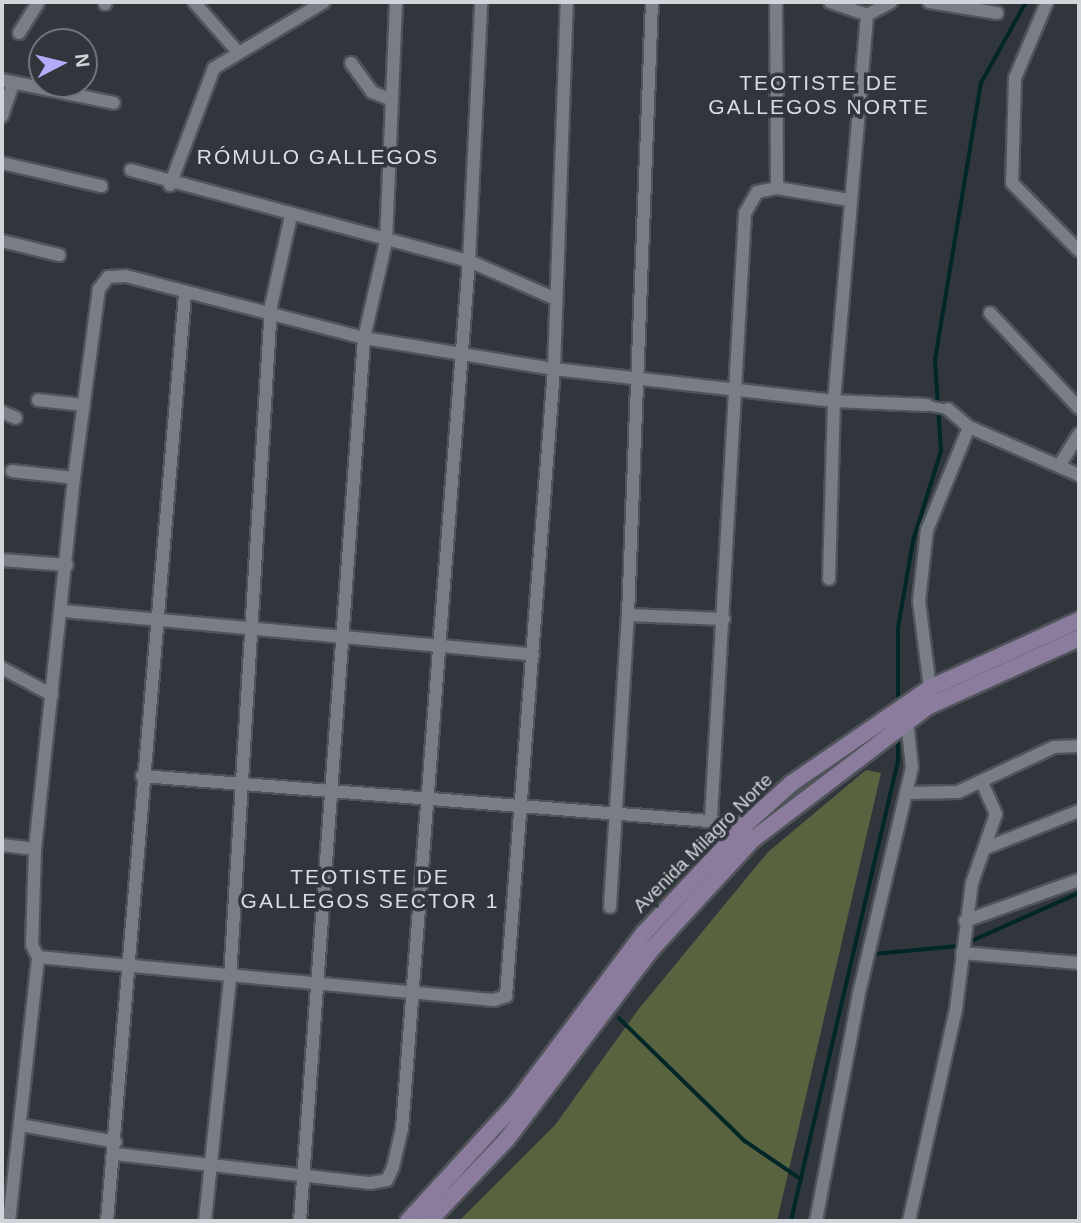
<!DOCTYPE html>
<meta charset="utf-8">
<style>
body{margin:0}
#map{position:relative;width:1081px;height:1223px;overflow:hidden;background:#31363d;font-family:Helvetica,sans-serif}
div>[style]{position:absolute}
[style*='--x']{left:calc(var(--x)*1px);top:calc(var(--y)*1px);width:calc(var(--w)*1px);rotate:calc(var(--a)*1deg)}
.green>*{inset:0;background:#5a6340}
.stream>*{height:3.5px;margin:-1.75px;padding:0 1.75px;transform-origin:1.75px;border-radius:1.75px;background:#012628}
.roads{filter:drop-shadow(2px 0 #50545a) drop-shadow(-2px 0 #50545a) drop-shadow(0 2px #50545a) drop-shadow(0 -2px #50545a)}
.pedestrian>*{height:9px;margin:-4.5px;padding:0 4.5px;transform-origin:4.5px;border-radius:4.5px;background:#797e86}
.minor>*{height:12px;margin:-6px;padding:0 6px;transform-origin:6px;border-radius:6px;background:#797e86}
.secondary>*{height:16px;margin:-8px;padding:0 8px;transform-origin:8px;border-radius:8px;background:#8b7c9e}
span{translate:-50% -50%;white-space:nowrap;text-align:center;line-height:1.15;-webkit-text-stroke:7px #31363d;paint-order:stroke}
.street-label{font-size:19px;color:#d1d4d8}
.neighbourhood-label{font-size:21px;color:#d7dce5;letter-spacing:2px}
.frame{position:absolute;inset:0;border:4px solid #d1d4d8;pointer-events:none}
.north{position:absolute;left:28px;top:28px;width:70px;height:70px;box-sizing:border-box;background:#31363d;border:2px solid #71757b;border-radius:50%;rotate:83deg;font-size:19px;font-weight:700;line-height:28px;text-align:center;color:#d1d4d8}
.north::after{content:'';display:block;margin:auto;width:24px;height:32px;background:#b3adf9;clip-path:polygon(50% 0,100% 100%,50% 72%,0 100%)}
</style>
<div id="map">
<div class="green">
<div style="clip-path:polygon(866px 770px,881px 773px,777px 1221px,459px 1221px,555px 1125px,638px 1010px,768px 852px)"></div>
</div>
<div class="stream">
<div style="--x:898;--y:701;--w:73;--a:-90"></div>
<div style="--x:898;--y:628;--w:88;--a:-80.2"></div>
<div style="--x:913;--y:541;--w:94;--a:-72.7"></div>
<div style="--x:941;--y:451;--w:91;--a:-93.8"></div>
<div style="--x:935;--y:360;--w:281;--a:-80.6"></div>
<div style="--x:981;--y:83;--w:93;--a:-60.9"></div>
<div style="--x:969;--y:942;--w:120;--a:-24"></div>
<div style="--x:874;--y:954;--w:84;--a:-5.4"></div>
<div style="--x:619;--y:1018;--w:176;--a:44.3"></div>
<div style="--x:745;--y:1141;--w:68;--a:34.2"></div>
<div style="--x:791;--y:1221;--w:470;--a:-76.9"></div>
<div style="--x:898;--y:763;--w:26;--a:-90"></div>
</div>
<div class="roads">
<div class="pedestrian">
<div style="--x:927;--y:405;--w:21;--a:11"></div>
</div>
<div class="minor">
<div style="--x:194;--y:2;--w:64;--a:48.8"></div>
<div style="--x:830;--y:2;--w:39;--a:19"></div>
<div style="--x:929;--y:2;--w:69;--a:9.2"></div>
<div style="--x:1047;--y:2;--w:82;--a:112.8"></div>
<div style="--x:1015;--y:78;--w:105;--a:91.6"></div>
<div style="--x:1012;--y:183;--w:95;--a:45.4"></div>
<div style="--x:105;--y:4;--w:2;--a:-63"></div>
<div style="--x:867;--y:15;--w:27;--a:-28"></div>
<div style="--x:19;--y:33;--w:36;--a:-58"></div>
<div style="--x:351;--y:63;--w:36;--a:54"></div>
<div style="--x:372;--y:92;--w:22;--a:22"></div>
<div style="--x:2;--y:80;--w:114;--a:11.6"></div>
<div style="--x:2;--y:116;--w:34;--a:-71"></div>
<div style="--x:2;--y:163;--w:102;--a:13.1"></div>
<div style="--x:131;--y:170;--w:350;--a:15.1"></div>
<div style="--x:469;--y:261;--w:95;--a:23.6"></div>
<div style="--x:170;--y:185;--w:125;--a:-69.4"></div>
<div style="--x:214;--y:68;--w:128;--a:-31"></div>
<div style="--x:777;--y:188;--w:73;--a:9.5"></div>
<div style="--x:2;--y:241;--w:59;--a:13.8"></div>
<div style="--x:990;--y:313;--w:130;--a:46.9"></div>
<div style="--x:38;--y:400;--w:46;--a:6.2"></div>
<div style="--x:948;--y:409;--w:28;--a:41"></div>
<div style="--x:2;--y:412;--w:15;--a:23"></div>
<div style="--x:1059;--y:466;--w:38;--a:-58"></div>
<div style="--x:12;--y:471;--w:62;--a:6.4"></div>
<div style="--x:2;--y:560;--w:65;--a:4.4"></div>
<div style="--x:829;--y:579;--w:178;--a:-88.4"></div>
<div style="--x:834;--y:401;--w:387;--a:-85.1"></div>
<div style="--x:63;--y:611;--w:472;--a:5.3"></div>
<div style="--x:628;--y:615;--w:96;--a:2.4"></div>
<div style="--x:2;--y:668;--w:57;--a:28.4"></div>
<div style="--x:930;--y:688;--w:88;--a:-97.2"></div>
<div style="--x:919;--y:601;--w:71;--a:-83.6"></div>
<div style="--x:927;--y:530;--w:111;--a:-67.8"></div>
<div style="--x:969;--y:427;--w:120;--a:23.6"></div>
<div style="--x:142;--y:776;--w:606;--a:4.54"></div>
<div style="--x:906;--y:793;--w:52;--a:-1.1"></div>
<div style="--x:958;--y:792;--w:106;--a:-25.1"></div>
<div style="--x:1054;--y:747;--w:25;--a:-2"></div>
<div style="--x:711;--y:818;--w:606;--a:-86.78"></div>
<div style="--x:745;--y:213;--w:24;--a:-60"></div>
<div style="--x:757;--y:192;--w:20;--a:-11"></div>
<div style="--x:777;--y:188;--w:186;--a:-90.3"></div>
<div style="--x:2;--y:845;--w:33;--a:7"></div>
<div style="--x:986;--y:848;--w:100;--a:-21.7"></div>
<div style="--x:610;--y:907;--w:293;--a:-86.5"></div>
<div style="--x:628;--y:615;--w:613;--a:-87.76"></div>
<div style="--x:965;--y:921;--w:121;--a:-19.8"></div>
<div style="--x:962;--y:953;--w:117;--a:4.9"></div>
<div style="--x:38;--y:957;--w:458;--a:5.4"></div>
<div style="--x:494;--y:1000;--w:13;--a:-18"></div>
<div style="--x:506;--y:996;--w:629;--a:-85.62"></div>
<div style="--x:554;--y:369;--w:367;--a:-88"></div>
<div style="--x:20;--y:1125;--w:97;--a:10"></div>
<div style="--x:115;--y:1154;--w:257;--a:6.5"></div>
<div style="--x:370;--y:1183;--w:17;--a:-10"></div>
<div style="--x:387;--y:1180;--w:14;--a:-65"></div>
<div style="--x:393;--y:1167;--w:39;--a:-77"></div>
<div style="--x:402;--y:1129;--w:871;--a:-85.59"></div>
<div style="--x:469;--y:261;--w:259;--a:-87.3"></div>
<div style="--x:9;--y:1221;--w:266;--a:-83.7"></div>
<div style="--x:38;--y:957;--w:13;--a:-117"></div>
<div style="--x:32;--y:945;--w:96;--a:-88.2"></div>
<div style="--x:35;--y:849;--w:373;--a:-84"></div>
<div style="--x:74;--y:478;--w:191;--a:-82.5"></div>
<div style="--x:99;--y:289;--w:15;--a:-53"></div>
<div style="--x:108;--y:277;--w:18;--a:-3"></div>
<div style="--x:126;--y:276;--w:246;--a:14.6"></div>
<div style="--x:364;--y:338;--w:193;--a:9.3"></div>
<div style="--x:554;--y:369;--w:282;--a:6.5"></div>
<div style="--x:834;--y:401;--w:93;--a:2.5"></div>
<div style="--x:107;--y:1221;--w:929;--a:-85.19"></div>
<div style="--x:205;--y:1221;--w:244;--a:-84.1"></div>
<div style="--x:230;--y:978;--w:673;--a:-86.51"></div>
<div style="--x:271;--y:306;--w:92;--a:-77.5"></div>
<div style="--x:300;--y:1221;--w:885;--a:-85.85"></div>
<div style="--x:364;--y:338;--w:98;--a:-77.1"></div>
<div style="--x:386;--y:242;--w:240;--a:-87.6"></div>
<div style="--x:816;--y:1221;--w:236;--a:-79.3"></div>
<div style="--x:860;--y:989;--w:228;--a:-76.8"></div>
<div style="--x:912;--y:767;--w:46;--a:-96.2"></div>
<div style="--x:909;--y:1221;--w:217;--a:-77.5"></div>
<div style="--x:956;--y:1009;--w:127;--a:-82.8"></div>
<div style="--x:972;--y:883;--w:73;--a:-70.8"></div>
<div style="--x:996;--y:814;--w:36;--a:-114"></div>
</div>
<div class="secondary">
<div style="--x:408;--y:1221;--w:161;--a:-47.5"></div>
<div style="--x:517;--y:1102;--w:211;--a:-53.1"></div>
<div style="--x:644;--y:933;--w:149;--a:-46.9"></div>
<div style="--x:746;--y:824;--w:62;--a:-41.7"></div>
<div style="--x:792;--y:783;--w:168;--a:-34.5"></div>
<div style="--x:930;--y:688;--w:164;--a:-24.5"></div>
<div style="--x:429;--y:1221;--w:113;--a:-46.4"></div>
<div style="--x:507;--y:1139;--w:236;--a:-52.7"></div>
<div style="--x:650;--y:951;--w:151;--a:-47.4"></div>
<div style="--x:752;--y:840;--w:220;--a:-37.2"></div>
<div style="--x:927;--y:707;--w:167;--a:-24.4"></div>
</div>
</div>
<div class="street-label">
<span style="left:703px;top:843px;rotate:-45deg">Avenida Milagro Norte</span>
</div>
<div class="neighbourhood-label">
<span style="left:819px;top:95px">TEOTISTE DE<br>GALLEGOS NORTE</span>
<span style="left:318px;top:157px">RÓMULO GALLEGOS</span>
<span style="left:370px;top:889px">TEOTISTE DE<br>GALLEGOS SECTOR 1</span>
</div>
<div class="frame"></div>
<div class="north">N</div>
</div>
